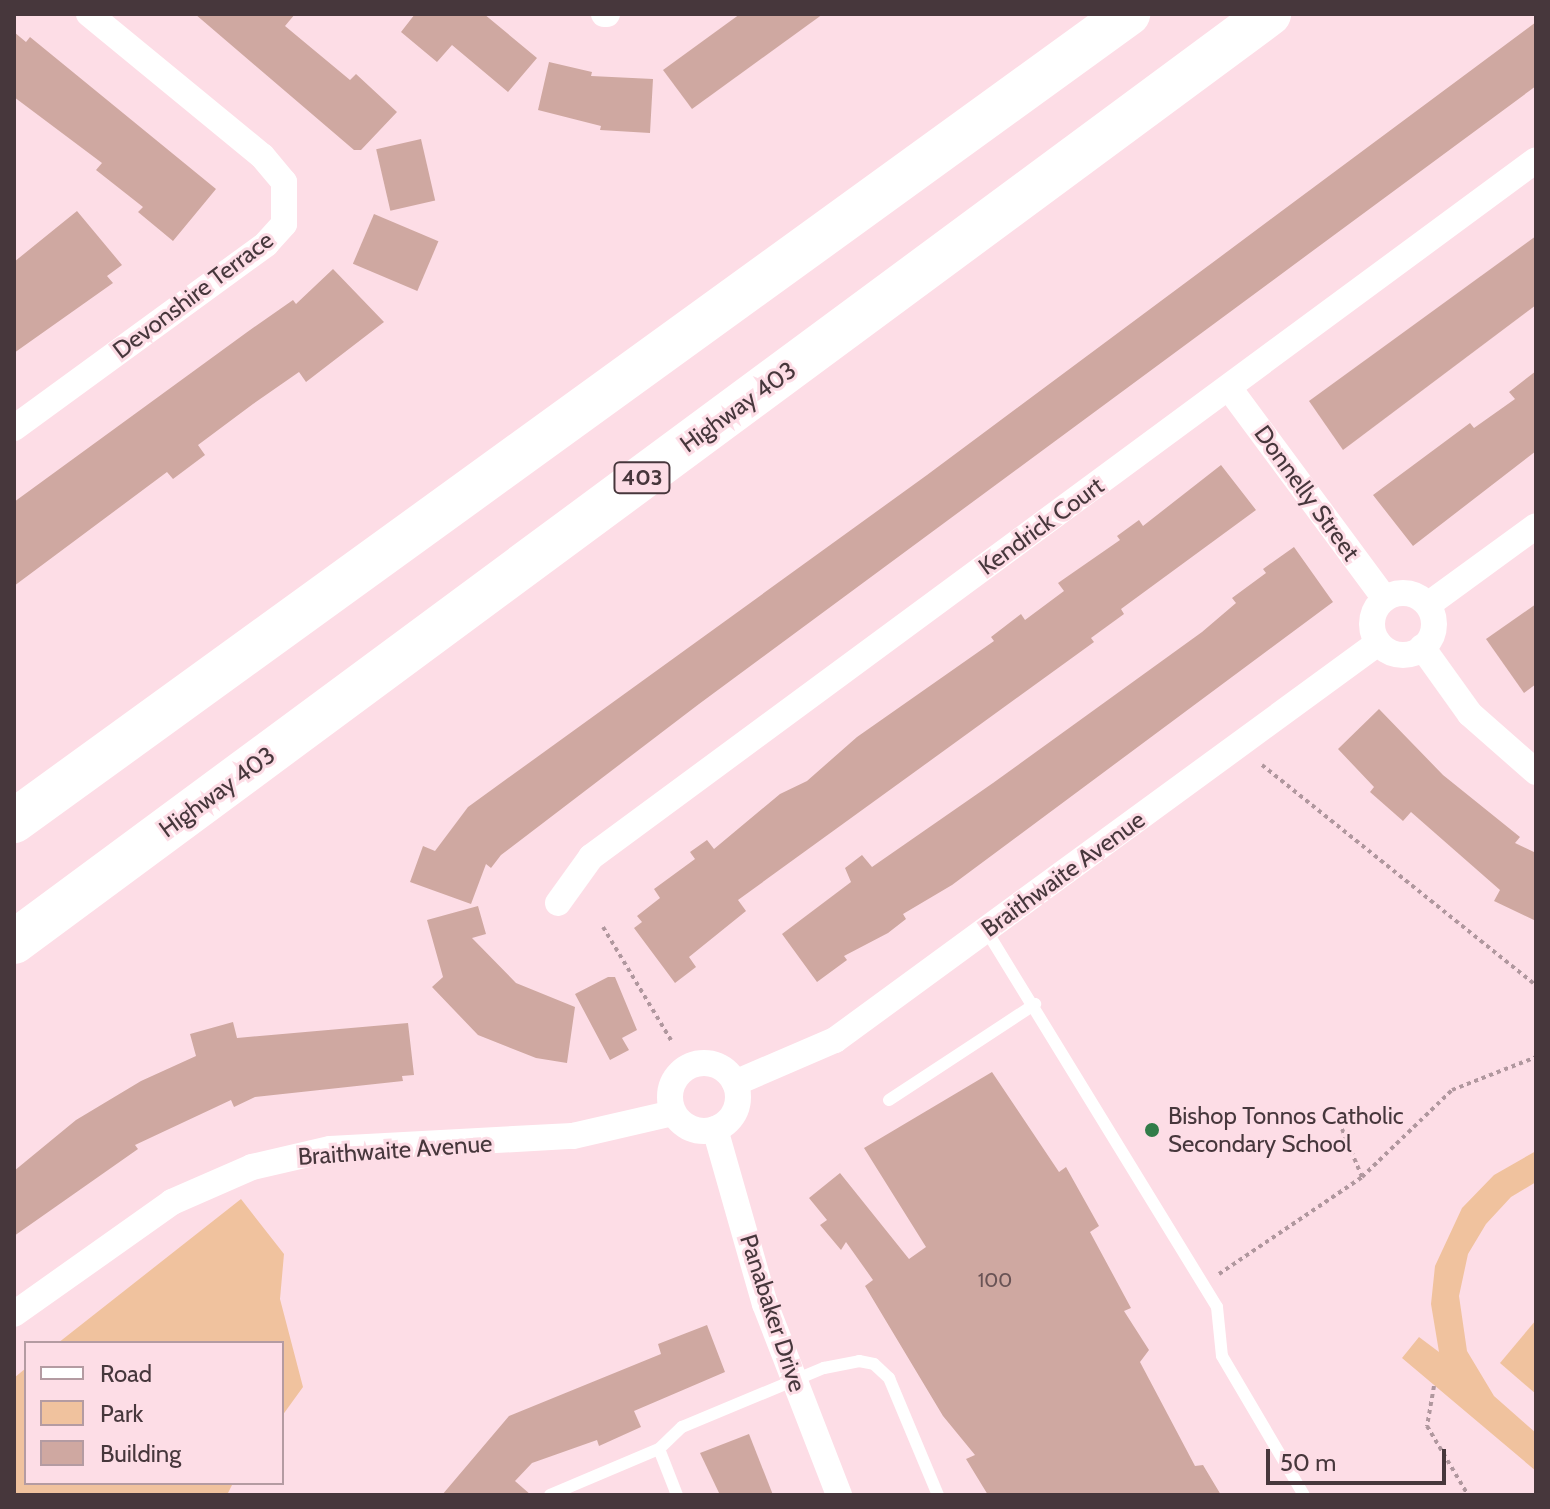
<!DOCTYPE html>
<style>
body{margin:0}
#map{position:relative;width:1550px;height:1509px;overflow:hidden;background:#fddde6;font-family:Cabin,sans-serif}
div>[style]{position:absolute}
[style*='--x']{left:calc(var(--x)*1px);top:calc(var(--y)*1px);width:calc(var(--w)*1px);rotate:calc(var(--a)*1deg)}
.green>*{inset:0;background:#f0c29e}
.building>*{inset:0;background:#cfa8a1;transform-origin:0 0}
.path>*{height:4px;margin-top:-2px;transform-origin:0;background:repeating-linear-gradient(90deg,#b0979e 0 4px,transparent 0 8px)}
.lane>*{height:12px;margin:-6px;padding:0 6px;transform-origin:6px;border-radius:6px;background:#fff}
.street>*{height:26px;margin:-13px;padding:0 13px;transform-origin:13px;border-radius:13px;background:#fff}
.street>.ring{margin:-13px;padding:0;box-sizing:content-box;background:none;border:26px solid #fff;border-radius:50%}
.highway>*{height:44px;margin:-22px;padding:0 22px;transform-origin:22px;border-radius:22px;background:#fff}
.dots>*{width:22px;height:22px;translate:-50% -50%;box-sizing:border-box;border:4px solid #fddde6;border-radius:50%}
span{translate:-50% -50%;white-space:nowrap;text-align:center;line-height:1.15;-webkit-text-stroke:6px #fddde6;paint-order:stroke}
.number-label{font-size:20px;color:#695355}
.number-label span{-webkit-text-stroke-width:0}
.shield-label span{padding:2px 6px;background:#fddde6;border:2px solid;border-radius:6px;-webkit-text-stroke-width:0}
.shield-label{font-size:22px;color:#47373c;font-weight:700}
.street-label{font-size:24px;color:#47373c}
.poi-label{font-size:24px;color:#47373c}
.left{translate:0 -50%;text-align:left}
.frame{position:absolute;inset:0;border:16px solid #47373c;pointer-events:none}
.legend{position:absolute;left:24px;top:1341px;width:260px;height:144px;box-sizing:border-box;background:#fddde6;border:2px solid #b49ba2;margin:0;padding:10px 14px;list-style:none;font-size:24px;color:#47373c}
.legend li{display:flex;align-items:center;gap:16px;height:40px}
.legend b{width:40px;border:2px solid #b49ba2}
.scale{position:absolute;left:1266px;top:1449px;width:180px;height:36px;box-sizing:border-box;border:4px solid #47373c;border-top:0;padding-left:10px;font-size:24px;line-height:28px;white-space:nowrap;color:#47373c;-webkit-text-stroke:6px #fddde6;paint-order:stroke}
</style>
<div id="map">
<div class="green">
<div style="clip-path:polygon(1536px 1151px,1536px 1182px,1511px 1197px,1486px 1224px,1468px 1254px,1459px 1296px,1467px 1351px,1494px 1396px,1536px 1433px,1536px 1471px,1402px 1358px,1419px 1337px,1439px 1352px,1431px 1304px,1435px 1266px,1462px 1208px,1494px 1175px)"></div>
<div style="clip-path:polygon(241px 1199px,284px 1254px,280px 1299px,303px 1387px,282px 1416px,282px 1343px,58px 1343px)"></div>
<div style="clip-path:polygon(1536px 1320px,1536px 1394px,1500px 1363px)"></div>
<div style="clip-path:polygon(26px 1368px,26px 1483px,233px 1483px,227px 1495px,14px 1495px,14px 1378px)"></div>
</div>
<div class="building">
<div style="clip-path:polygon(195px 14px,295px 14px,285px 26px,350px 80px,356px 74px,397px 112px,361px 150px,354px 150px)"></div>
<div style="clip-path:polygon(415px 14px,484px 14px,537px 58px,508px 92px,452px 45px,437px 62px,401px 32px)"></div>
<div style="clip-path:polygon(740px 14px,823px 14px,692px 109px,663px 70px)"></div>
<div style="clip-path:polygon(1536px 22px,1536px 86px,699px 704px,501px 855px,491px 868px,486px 864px,471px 904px,410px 882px,423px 846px,435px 851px,468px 807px,927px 475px)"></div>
<div style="clip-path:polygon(14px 32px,26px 42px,30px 37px,216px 189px,173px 241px,138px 212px,143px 207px,96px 170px,102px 163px,14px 97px)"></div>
<div style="clip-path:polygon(549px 62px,592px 72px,591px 76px,653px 79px,650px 133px,600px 130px,601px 126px,538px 110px)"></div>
<div style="left:421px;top:139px;width:63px;height:46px;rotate:77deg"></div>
<div style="clip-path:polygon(77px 211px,122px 265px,107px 276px,113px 283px,14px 353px,14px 262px)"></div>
<div style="left:374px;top:214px;width:70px;height:54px;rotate:23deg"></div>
<div style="clip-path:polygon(1536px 236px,1536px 305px,1343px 450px,1309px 401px)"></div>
<div style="clip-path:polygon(333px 269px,384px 322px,306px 382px,299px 372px,253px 404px,198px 445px,205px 455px,173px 479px,167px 472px,14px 586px,14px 502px,250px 330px,293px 300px,296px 304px)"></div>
<div style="clip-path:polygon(1536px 371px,1536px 451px,1413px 546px,1373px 495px,1470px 423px,1474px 428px,1515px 399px,1509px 392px)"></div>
<div style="clip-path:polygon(1221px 465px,1256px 510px,1121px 609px,1124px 614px,1091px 638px,1094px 642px,738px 900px,746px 911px,689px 957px,696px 967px,675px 983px,634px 928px,642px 922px,637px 916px,660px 898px,654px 889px,695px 859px,690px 852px,707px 840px,714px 849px,780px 794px,807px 781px,857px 737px,994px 641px,991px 637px,1021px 614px,1025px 620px,1064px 591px,1058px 583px,1120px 540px,1117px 536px,1139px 520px,1143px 526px)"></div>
<div style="clip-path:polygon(1294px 547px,1333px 602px,952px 885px,903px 914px,906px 919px,888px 933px,844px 956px,847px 960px,817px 982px,782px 934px,851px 882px,845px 868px,862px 855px,872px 867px,993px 783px,1202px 632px,1236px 603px,1232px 598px,1266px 573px,1263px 569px)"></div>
<div style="clip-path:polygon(1536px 604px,1536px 684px,1524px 693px,1486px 639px)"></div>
<div style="clip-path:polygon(1379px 709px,1443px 775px,1520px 837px,1515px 843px,1536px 853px,1536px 921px,1494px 901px,1500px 890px,1411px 812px,1403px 821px,1370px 792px,1374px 787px,1338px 749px)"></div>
<div style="clip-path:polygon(478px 906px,486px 934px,472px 938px,516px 983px,575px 1007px,567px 1063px,536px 1058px,478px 1035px,432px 987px,443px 977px,427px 920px)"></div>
<div style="clip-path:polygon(608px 977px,615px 977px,637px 1030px,622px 1038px,629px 1050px,610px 1060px,575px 994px)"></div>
<div style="clip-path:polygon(233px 1022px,237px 1038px,408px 1023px,414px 1075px,402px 1076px,403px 1081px,255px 1097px,234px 1107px,231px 1100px,135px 1145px,138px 1149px,14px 1236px,14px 1171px,76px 1120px,141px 1081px,196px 1056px,190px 1034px)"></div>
<div style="clip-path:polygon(992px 1072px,1059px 1172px,1066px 1167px,1099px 1226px,1090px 1232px,1131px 1308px,1124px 1311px,1149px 1350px,1140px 1362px,1195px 1466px,1203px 1465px,1221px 1495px,988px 1495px,966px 1459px,975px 1455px,943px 1416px,865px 1286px,873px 1280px,846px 1242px,841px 1250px,820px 1225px,827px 1220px,809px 1198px,840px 1173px,909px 1259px,926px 1247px,864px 1148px)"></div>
<div style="clip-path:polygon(707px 1325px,725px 1372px,634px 1411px,641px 1427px,599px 1446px,597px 1440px,532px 1463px,515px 1481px,531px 1495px,442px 1495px,509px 1416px,661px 1354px,658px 1344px)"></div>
<div style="clip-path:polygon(749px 1434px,773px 1495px,720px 1495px,700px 1453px)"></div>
</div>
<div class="path">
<div style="--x:1262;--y:765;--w:351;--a:38.8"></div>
<div style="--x:603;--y:927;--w:132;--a:59"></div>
<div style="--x:1342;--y:1129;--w:52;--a:67.4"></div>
<div style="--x:1219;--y:1274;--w:173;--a:-34.1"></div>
<div style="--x:1362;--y:1177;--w:125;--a:-44"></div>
<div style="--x:1452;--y:1090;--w:90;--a:-21.4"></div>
<div style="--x:1434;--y:1386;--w:41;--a:99.9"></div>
<div style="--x:1427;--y:1426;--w:80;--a:59.3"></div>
</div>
<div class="lane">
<div style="--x:986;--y:930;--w:442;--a:58.5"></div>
<div style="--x:1217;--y:1307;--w:49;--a:84.2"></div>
<div style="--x:1222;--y:1356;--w:161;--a:59.5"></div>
<div style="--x:889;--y:1100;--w:175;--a:-33.3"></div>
<div style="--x:659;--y:1449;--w:49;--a:68.6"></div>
<div style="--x:550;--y:1495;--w:118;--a:-22.9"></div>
<div style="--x:659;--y:1449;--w:32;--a:-44"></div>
<div style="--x:682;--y:1427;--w:154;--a:-22.6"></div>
<div style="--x:824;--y:1368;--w:36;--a:-11"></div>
<div style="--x:859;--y:1361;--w:15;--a:11"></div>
<div style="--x:874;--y:1364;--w:21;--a:43"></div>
<div style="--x:889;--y:1378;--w:127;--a:67.3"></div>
</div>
<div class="street">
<div style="--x:604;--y:14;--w:3;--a:0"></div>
<div style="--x:1229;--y:388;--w:262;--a:53.5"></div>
<div style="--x:14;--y:428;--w:312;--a:-36.1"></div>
<div style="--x:266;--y:244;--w:27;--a:-48"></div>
<div style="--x:284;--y:224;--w:42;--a:-90"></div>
<div style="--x:284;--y:182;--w:34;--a:-130"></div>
<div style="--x:262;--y:156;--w:224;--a:-140.6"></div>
<div class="ring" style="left:1372px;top:593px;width:36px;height:36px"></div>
<div style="--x:1429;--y:604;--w:132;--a:-36.1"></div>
<div style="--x:1422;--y:647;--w:82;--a:54.4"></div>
<div style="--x:1470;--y:714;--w:88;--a:41.3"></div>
<div style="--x:558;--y:903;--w:57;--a:-54.3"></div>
<div style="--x:591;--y:857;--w:1174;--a:-36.41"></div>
<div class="ring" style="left:670px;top:1063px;width:42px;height:42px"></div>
<div style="--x:735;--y:1083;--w:109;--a:-23.3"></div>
<div style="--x:835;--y:1040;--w:673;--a:-36.17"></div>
<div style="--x:715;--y:1129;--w:182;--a:74.1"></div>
<div style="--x:765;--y:1304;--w:205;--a:68.8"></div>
<div style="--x:14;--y:1314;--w:194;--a:-35.3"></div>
<div style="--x:172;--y:1202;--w:87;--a:-23.6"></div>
<div style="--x:252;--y:1167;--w:80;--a:-13"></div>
<div style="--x:330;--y:1149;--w:243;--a:-3.1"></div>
<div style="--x:573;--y:1136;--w:103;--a:-13"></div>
</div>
<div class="highway">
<div style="--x:14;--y:821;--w:1376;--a:-35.92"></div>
<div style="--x:14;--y:942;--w:1561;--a:-36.48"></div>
</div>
<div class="dots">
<div style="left:1152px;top:1130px;background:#327c49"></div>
</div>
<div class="number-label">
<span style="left:995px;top:1280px">100</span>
</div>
<div class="shield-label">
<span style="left:642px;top:478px">403</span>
</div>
<div class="street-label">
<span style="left:193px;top:295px;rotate:-37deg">Devonshire Terrace</span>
<span style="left:738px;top:407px;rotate:-36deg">Highway 403</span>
<span style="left:1307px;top:493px;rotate:54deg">Donnelly Street</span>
<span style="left:1041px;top:526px;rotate:-36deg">Kendrick Court</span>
<span style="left:217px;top:792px;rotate:-36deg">Highway 403</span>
<span style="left:1063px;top:874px;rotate:-36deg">Braithwaite Avenue</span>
<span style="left:395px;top:1150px;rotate:-4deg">Braithwaite Avenue</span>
<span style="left:773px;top:1313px;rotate:72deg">Panabaker Drive</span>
</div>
<div class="poi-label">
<span class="left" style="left:1168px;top:1130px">Bishop Tonnos Catholic<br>Secondary School</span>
</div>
<div class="frame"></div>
<ul class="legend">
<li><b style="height:10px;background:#fff"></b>Road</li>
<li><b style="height:22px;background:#f0c29e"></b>Park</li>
<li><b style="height:22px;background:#cfa8a1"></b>Building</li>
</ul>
<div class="scale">50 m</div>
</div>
